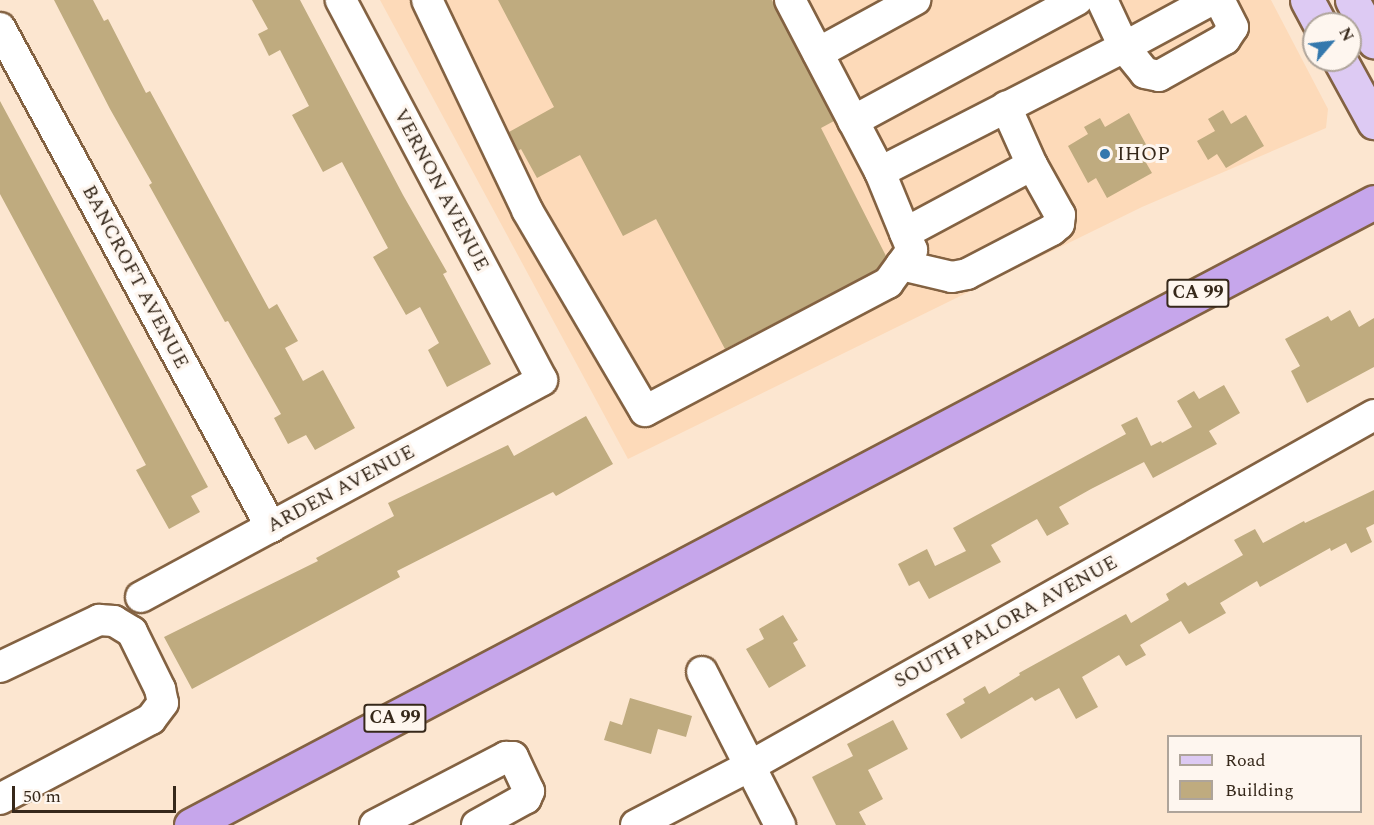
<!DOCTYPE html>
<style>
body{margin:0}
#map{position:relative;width:1374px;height:825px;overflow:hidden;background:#fce6d0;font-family:Spectral,serif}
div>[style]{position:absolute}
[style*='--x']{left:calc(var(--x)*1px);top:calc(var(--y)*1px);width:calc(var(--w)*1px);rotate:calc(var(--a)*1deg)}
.built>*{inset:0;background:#fddab9}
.building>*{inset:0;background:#bfab7f}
.roads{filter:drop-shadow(2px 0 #836242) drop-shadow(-2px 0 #836242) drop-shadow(0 2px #836242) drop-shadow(0 -2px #836242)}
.minor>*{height:30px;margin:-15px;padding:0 15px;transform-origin:15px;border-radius:15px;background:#fff}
.major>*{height:33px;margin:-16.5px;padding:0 16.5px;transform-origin:16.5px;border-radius:16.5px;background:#ddcaf3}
.highway>*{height:33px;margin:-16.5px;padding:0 16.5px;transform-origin:16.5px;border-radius:16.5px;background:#c6a6eb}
.dots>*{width:16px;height:16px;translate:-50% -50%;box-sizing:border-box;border:3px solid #fef6ef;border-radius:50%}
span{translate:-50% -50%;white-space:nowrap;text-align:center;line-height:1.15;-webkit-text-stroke:6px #fef6ef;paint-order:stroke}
.shield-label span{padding:2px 4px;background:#fef6ef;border:2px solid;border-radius:4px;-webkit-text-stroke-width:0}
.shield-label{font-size:18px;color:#36281a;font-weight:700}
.poi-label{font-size:20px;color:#36281a}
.left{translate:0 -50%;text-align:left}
.street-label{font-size:20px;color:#36281a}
.legend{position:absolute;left:1167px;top:735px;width:195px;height:78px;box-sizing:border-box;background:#fef6ef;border:2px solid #aea49a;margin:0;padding:8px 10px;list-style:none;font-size:18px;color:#36281a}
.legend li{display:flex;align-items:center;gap:12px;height:30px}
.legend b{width:30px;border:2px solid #aea49a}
.north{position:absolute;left:1302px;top:12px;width:60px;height:60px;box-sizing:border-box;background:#fef6ef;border:2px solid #aea49a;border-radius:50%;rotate:62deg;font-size:16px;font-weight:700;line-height:24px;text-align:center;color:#36281a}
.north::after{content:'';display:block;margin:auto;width:21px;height:27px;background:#3478ad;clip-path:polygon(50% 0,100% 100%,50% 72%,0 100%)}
.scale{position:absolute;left:12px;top:786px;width:164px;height:27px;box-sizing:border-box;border:3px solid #36281a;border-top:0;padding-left:8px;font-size:18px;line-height:21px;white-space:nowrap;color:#36281a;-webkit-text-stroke:4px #fef6ef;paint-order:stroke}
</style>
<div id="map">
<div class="built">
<div style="clip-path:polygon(380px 0,1271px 0,1328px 109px,1326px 128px,1142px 207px,628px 459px)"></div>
</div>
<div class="building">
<div style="clip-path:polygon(54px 0,93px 0,104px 21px,108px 19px,146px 93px,150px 91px,269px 309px,277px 304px,298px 341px,285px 348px,303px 381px,323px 370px,355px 428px,315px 450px,306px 435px,288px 444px,274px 418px,281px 414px,228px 321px,225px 322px,149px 185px,152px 183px,110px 109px)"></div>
<div style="clip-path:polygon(252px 0,300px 0,403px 195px,447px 272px,443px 274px,491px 364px,447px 387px,428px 350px,439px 343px,420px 307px,406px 315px,373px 257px,388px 248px,342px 162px,323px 172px,292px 115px,309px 106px,280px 50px,269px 56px,258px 34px,268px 29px)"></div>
<div style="clip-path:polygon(498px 0,772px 0,834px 121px,821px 128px,886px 256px,876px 270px,725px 349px,656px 219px,623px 236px,580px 155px,537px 178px,521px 149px,518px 151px,509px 132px,554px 107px)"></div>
<div style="clip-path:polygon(0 101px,208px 487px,191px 496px,200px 512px,169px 529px,136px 470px,146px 465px,0 194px)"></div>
<div style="clip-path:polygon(1223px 110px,1231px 124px,1246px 115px,1264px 146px,1226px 168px,1217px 154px,1208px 160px,1197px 141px,1215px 131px,1208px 119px)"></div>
<div style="clip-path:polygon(1129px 113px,1149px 150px,1141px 154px,1152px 173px,1107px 198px,1096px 178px,1088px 183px,1068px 146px,1088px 134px,1084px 127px,1100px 118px,1105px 127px)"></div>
<div style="clip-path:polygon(1350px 310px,1359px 327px,1374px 318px,1374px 367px,1307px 403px,1291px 371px,1300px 366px,1285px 339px,1328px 316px,1331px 321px)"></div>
<div style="clip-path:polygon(1224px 385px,1240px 413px,1209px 431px,1217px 444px,1153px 478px,1144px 462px,1091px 489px,1059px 507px,1069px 524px,1047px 536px,1037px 519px,991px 545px,1001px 562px,929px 599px,919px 581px,909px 586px,898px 564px,927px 549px,935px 566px,966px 551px,953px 528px,1126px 434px,1121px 425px,1137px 417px,1151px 446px,1161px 441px,1162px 443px,1192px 427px,1177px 401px,1194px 391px,1199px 399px)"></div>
<div style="clip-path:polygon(586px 416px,613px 464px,556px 496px,553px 492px,397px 571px,400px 577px,192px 689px,164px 637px,318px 561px,316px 558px,394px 516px,388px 503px,508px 445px,514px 456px)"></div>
<div style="clip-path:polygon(1374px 490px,1374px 524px,1366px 528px,1372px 542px,1351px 553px,1346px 543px,1331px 551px,1330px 548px,1260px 587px,1257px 581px,1220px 603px,1226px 613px,1189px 634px,1181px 621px,1140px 645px,1146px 655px,1126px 666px,1119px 655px,1082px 677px,1098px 707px,1076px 719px,1059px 688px,1035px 701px,1032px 697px,961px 739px,946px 714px,965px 703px,963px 699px,985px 686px,989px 694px,1020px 675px,1019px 673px,1126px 614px,1131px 623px,1169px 600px,1166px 594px,1185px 582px,1188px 586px,1243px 555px,1234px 540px,1255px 529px,1263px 543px,1304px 521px,1305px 523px)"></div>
<div style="clip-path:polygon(783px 615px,798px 640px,793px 643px,806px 666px,769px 688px,746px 649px,764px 639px,759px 629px)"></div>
<div style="clip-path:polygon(630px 698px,692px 716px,686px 737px,658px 729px,651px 754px,604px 740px,610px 721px,622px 725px)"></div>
<div style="clip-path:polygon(893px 720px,908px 749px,868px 770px,883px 799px,859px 812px,866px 825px,836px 825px,812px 777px,853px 756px,847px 744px)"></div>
</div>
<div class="roads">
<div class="minor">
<div style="--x:427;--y:0;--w:233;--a:64.5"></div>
<div style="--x:527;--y:210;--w:233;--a:59.6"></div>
<div style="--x:645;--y:411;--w:275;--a:-27.8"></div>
<div style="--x:888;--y:283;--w:41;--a:-54"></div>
<div style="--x:912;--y:250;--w:84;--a:-112.3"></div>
<div style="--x:880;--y:172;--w:274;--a:-27.1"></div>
<div style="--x:1124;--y:47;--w:52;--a:-115.1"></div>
<div style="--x:790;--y:0;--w:194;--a:62.4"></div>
<div style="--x:1211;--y:0;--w:99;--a:151.6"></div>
<div style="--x:1124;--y:47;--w:33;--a:51"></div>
<div style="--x:1145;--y:73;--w:14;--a:12"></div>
<div style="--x:1159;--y:76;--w:76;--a:-29.3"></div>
<div style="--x:1225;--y:39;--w:14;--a:-56"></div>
<div style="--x:1233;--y:27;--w:30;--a:-117"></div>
<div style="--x:0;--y:28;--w:568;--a:61.49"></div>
<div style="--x:818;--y:53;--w:111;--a:-28.7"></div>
<div style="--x:853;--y:121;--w:255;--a:-28.4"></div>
<div style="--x:905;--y:233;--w:144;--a:-28.2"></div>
<div style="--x:1032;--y:165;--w:64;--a:-114.1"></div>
<div style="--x:901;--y:265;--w:52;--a:13.2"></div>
<div style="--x:952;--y:277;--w:15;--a:-11"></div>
<div style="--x:967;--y:274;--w:96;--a:-27.4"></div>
<div style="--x:1052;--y:230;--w:9;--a:-41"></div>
<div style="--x:1059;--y:224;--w:9;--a:-84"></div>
<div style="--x:1060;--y:215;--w:57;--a:-119.2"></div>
<div style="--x:141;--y:597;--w:456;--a:-28.4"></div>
<div style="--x:542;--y:380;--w:430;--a:-117.9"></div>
<div style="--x:0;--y:667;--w:110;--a:-25.4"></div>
<div style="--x:99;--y:620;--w:15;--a:4"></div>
<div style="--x:114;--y:621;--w:21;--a:31"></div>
<div style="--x:132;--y:632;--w:64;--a:63.8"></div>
<div style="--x:160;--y:689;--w:14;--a:78"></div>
<div style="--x:163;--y:703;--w:20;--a:127"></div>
<div style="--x:151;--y:719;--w:171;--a:152.1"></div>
<div style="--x:702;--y:672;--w:172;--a:63"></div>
<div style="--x:375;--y:825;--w:148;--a:-27.4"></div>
<div style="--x:506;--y:757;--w:7;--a:0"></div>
<div style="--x:513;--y:757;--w:38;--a:65"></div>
<div style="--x:529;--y:791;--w:8;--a:113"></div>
<div style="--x:526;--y:798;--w:56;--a:151.1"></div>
<div style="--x:636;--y:825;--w:128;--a:-27.4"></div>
<div style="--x:750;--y:766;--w:716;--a:-29.36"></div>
</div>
<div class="major">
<div style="--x:1307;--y:0;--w:27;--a:62"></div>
<div style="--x:1352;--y:0;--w:47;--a:61.8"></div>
<div style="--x:1340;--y:60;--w:71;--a:61.3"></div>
</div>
<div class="highway">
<div style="--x:191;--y:825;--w:1337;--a:-27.77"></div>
</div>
</div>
<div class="dots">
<div style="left:1105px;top:154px;background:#3478ad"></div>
</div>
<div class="shield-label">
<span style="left:1198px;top:293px">CA 99</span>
<span style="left:395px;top:718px">CA 99</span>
</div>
<div class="poi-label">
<span class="left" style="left:1117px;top:154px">IHOP</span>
</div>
<div class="street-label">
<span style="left:441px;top:190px;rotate:62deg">VERNON AVENUE</span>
<span style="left:135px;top:277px;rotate:62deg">BANCROFT AVENUE</span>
<span style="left:341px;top:489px;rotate:-28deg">ARDEN AVENUE</span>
<span style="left:1006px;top:622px;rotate:-29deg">SOUTH PALORA AVENUE</span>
</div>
<ul class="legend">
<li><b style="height:8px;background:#ddcaf3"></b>Road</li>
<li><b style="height:16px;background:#bfab7f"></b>Building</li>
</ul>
<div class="north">N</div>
<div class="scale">50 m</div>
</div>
